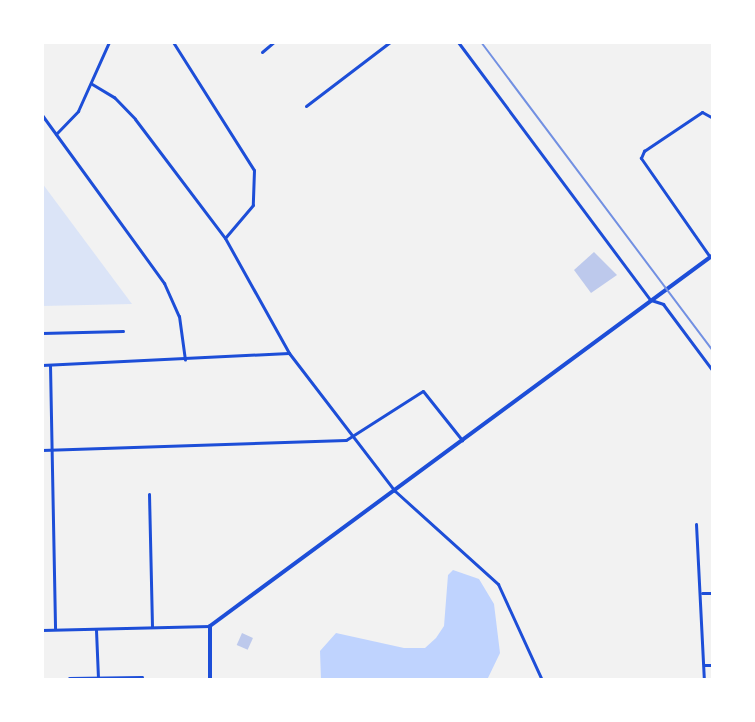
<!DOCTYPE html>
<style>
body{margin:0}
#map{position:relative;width:755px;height:722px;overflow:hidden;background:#f2f2f2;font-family:"Golos Text",sans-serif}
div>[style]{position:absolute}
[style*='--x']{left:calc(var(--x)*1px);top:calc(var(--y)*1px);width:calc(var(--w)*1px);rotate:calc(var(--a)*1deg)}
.green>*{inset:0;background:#dbe4f7}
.water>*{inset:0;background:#bfd3fe}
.building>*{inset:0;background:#bdc9ec;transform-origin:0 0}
.minor>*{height:3px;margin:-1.5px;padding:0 1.5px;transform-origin:1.5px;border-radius:1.5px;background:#1d4ed8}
.tertiary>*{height:3px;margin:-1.5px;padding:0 1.5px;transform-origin:1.5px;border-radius:1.5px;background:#1d4ed8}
.secondary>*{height:4px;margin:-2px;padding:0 2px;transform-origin:2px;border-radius:2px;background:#1d4ed8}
.rail>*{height:2px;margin:-1px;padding:0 1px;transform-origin:1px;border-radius:1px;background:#7290e2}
span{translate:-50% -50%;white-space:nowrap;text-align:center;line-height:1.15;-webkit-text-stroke:7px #fff;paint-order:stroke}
.frame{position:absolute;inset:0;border:44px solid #fff;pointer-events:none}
</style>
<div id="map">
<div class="green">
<div style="clip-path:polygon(42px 183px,132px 304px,42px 306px)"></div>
</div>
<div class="water">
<div style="clip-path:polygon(453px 570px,479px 579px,494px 604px,500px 653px,487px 680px,321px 680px,320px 651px,336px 633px,404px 648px,425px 648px,436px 638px,444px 626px,448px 575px)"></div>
</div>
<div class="building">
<div style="clip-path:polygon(594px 252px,617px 275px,591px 293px,574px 270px)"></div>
<div style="left:242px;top:633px;width:12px;height:13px;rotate:24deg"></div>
</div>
<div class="minor">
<div style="--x:173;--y:42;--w:151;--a:57.7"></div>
<div style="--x:254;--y:170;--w:35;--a:92"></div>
<div style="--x:253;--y:205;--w:43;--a:130.3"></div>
<div style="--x:262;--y:52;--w:16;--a:-40"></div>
<div style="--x:92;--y:84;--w:26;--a:31"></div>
<div style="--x:114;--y:97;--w:30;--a:46"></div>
<div style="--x:135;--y:119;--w:149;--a:52.9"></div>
<div style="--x:225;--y:238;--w:132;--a:60.9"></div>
<div style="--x:289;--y:353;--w:174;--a:52.5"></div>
<div style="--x:306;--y:106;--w:106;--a:-37.3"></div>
<div style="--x:42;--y:115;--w:208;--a:54"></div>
<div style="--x:164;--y:283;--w:36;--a:66"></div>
<div style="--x:179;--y:316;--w:44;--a:82.2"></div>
<div style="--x:56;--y:134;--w:32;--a:-46"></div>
<div style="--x:78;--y:111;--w:76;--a:-65.8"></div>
<div style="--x:710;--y:257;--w:121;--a:-124.9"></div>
<div style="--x:641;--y:158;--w:8;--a:-67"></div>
<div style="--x:644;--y:151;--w:70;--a:-33.9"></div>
<div style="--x:702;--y:112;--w:13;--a:29"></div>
<div style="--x:651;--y:300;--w:13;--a:18"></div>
<div style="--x:663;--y:304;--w:84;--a:53.3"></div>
<div style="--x:42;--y:333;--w:81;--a:-1.4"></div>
<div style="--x:42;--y:365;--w:247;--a:-2.8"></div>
<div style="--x:50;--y:365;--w:264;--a:88.9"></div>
<div style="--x:42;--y:450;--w:304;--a:-1.9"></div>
<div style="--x:346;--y:440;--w:91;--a:-32.5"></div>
<div style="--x:423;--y:391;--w:63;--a:51.5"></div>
<div style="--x:149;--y:494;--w:133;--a:88.7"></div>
<div style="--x:696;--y:524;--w:156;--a:87.1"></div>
<div style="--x:702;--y:593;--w:11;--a:0"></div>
<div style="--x:96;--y:630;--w:48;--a:87.6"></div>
<div style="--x:704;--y:665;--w:9;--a:0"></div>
<div style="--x:69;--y:678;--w:73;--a:-0.8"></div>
</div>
<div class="tertiary">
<div style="--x:458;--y:42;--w:322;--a:53.3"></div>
<div style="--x:395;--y:491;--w:139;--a:42.1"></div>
<div style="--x:498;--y:584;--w:106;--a:65.4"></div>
<div style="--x:42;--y:630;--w:168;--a:-1.4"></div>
</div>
<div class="secondary">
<div style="--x:210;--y:680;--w:54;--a:-90"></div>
<div style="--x:210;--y:626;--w:625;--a:-36.41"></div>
</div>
<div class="rail">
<div style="--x:481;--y:42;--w:386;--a:53.1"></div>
</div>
<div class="frame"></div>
</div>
